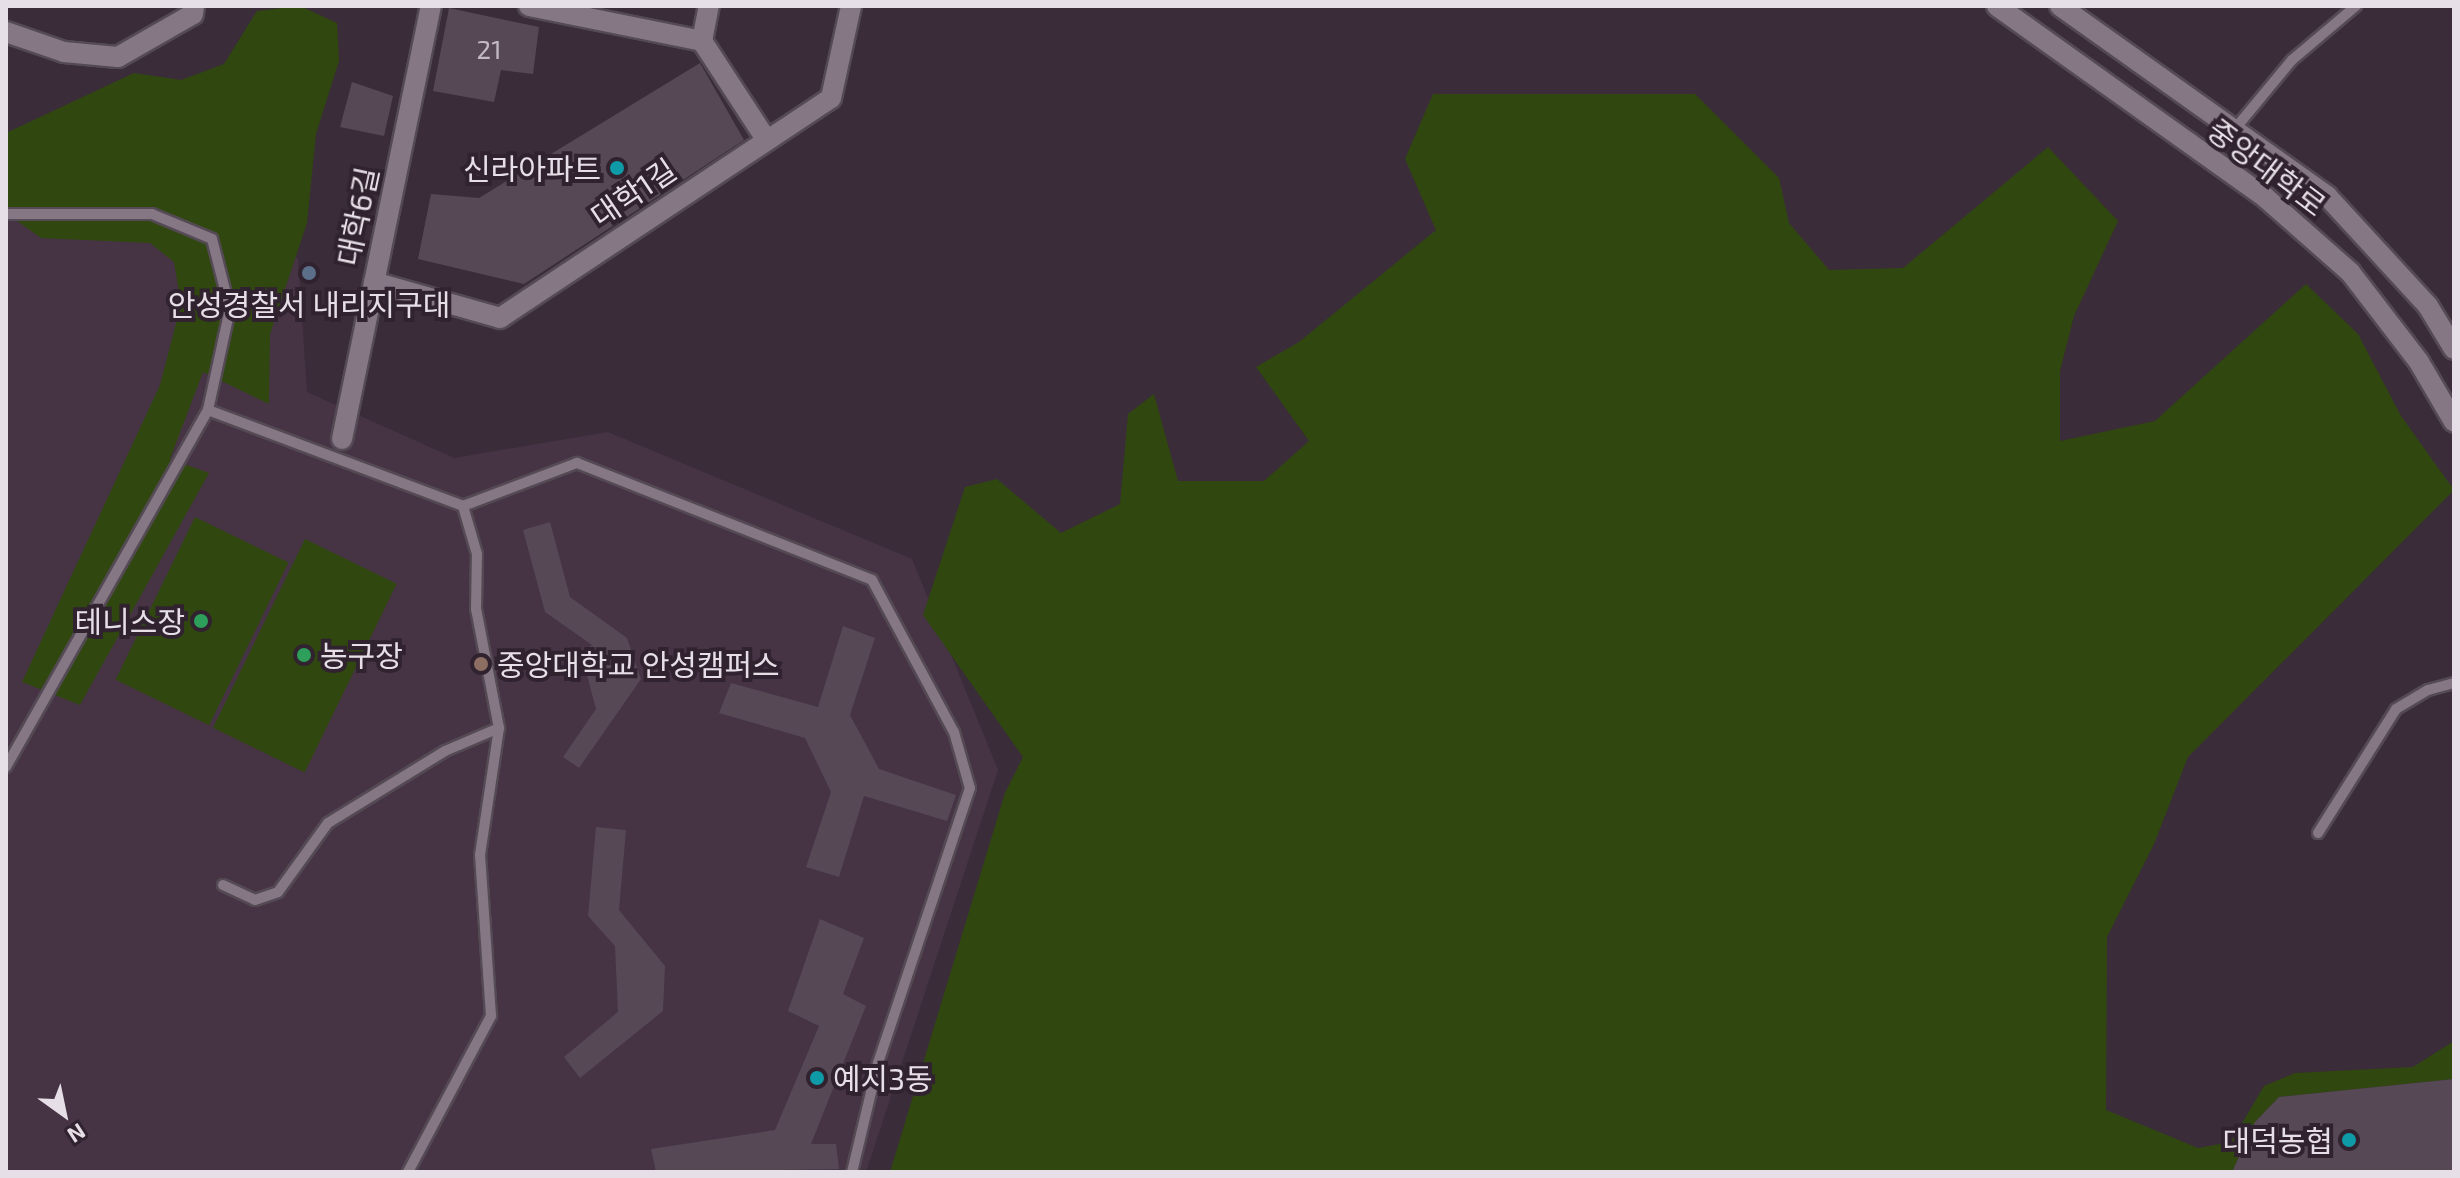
<!DOCTYPE html>
<meta charset="utf-8">
<style>
body{margin:0}
#map{position:relative;width:2460px;height:1178px;overflow:hidden;background:#3a2d39;font-family:"Exo 2","Noto Sans KR",sans-serif}
div>[style]{position:absolute}
[style*='--x']{left:calc(var(--x)*1px);top:calc(var(--y)*1px);width:calc(var(--w)*1px);rotate:calc(var(--a)*1deg)}
.built>*{inset:0;background:#463445}
.green>*{inset:0;background:#30470f;transform-origin:0 0}
.building>*{inset:0;background:#564855}
.roads{filter:drop-shadow(2px 0 #544a54) drop-shadow(-2px 0 #544a54) drop-shadow(0 2px #544a54) drop-shadow(0 -2px #544a54)}
.lane>*{height:10px;margin:-5px;padding:0 5px;transform-origin:5px;border-radius:5px;background:#867785}
.street>*{height:20px;margin:-10px;padding:0 10px;transform-origin:10px;border-radius:10px;background:#867785}
.secondary>*{height:20px;margin:-10px;padding:0 10px;transform-origin:10px;border-radius:10px;background:#867785}
.dots>*{width:22px;height:22px;translate:-50% -50%;box-sizing:border-box;border:4px solid #30232f;border-radius:50%}
span{translate:-50% -50%;white-space:nowrap;text-align:center;line-height:1.15;-webkit-text-stroke:8px #30232f;paint-order:stroke}
.number-label{font-size:26px;color:#c3b9c2}
.number-label span{-webkit-text-stroke-width:0}
.street-label{font-size:30px;color:#e7dfe7}
.poi-label{font-size:30px;color:#e7dfe7}
.right{translate:-100% -50%;text-align:right}
.left{translate:0 -50%;text-align:left}
.frame{position:absolute;inset:0;border:8px solid #e7dfe7;pointer-events:none}
.north{position:absolute;left:24px;top:1074px;width:80px;height:80px;-webkit-text-stroke:6px #30232f;paint-order:stroke;rotate:147deg;font-size:22px;font-weight:700;line-height:32px;text-align:center;color:#e7dfe7}
.north::after{content:'';display:block;margin:auto;width:28px;height:36px;background:#e7dfe7;clip-path:polygon(50% 0,100% 100%,50% 72%,0 100%)}
</style>
<div id="map">
<div class="built">
<div style="clip-path:polygon(6px 187px,224px 198px,298px 259px,307px 392px,454px 458px,608px 432px,912px 559px,998px 770px,866px 1172px,6px 1172px)"></div>
</div>
<div class="green">
<div style="clip-path:polygon(300px 6px,337px 23px,339px 61px,316px 134px,307px 223px,270px 334px,269px 404px,203px 372px,170px 459px,209px 473px,80px 705px,22px 682px,160px 385px,181px 304px,174px 262px,150px 243px,41px 238px,6px 213px,6px 133px,134px 73px,181px 80px,224px 64px,257px 11px)"></div>
<div style="clip-path:polygon(1433px 94px,1695px 94px,1779px 178px,1789px 223px,1829px 270px,1903px 268px,2048px 147px,2118px 221px,2074px 316px,2060px 371px,2060px 441px,2155px 421px,2306px 284px,2358px 334px,2401px 416px,2454px 490px,2188px 757px,2154px 844px,2107px 937px,2106px 1110px,2198px 1148px,2231px 1142px,2264px 1086px,2295px 1073px,2413px 1067px,2454px 1041px,2454px 1079px,2279px 1097px,2255px 1122px,2232px 1172px,890px 1172px,1005px 793px,1023px 757px,923px 615px,965px 487px,997px 479px,1061px 533px,1120px 504px,1128px 414px,1154px 394px,1178px 481px,1264px 481px,1309px 441px,1256px 367px,1299px 342px,1436px 230px,1405px 159px)"></div>
<div style="left:195px;top:517px;width:104px;height:181px;rotate:26deg"></div>
<div style="left:305px;top:539px;width:102px;height:210px;rotate:26deg"></div>
</div>
<div class="building">
<div style="clip-path:polygon(449px 8px,539px 27px,533px 74px,501px 70px,494px 102px,433px 91px)"></div>
<div style="clip-path:polygon(700px 63px,744px 140px,524px 284px,418px 259px,431px 194px,479px 198px)"></div>
<div style="clip-path:polygon(352px 82px,393px 96px,384px 136px,340px 127px)"></div>
<div style="clip-path:polygon(550px 522px,570px 597px,627px 638px,641px 679px,579px 768px,563px 757px,596px 709px,581px 653px,592px 645px,545px 612px,523px 530px)"></div>
<div style="clip-path:polygon(843px 626px,875px 638px,850px 715px,879px 769px,956px 795px,947px 821px,864px 796px,839px 877px,806px 867px,831px 792px,805px 738px,719px 713px,731px 683px,818px 707px)"></div>
<div style="clip-path:polygon(596px 827px,626px 830px,619px 910px,665px 966px,663px 1011px,580px 1078px,564px 1057px,618px 1012px,615px 946px,588px 916px)"></div>
<div style="clip-path:polygon(820px 919px,864px 938px,843px 994px,866px 1006px,811px 1144px,836px 1144px,839px 1169px,656px 1172px,651px 1149px,775px 1130px,819px 1026px,788px 1011px)"></div>
<div style="clip-path:polygon(2454px 1079px,2454px 1172px,2232px 1172px,2255px 1122px,2279px 1097px)"></div>
</div>
<div class="roads">
<div class="lane">
<div style="--x:2234;--y:130;--w:91;--a:-50.4"></div>
<div style="--x:2292;--y:60;--w:84;--a:-40.2"></div>
<div style="--x:6;--y:214;--w:146;--a:0"></div>
<div style="--x:152;--y:214;--w:65;--a:22.6"></div>
<div style="--x:212;--y:239;--w:72;--a:75.6"></div>
<div style="--x:230;--y:309;--w:103;--a:102.3"></div>
<div style="--x:6;--y:767;--w:410;--a:-60.5"></div>
<div style="--x:208;--y:410;--w:272;--a:20.6"></div>
<div style="--x:463;--y:506;--w:122;--a:-20.7"></div>
<div style="--x:577;--y:463;--w:317;--a:21.6"></div>
<div style="--x:872;--y:580;--w:173;--a:61.7"></div>
<div style="--x:954;--y:732;--w:58;--a:74.1"></div>
<div style="--x:970;--y:788;--w:290;--a:108.5"></div>
<div style="--x:878;--y:1063;--w:112;--a:103.4"></div>
<div style="--x:2318;--y:833;--w:146;--a:-57.8"></div>
<div style="--x:2396;--y:709;--w:37;--a:-31"></div>
<div style="--x:2428;--y:690;--w:27;--a:-15"></div>
<div style="--x:223;--y:885;--w:35;--a:25"></div>
<div style="--x:255;--y:900;--w:24;--a:-19"></div>
<div style="--x:278;--y:892;--w:85;--a:-54.1"></div>
<div style="--x:328;--y:823;--w:137;--a:-31.6"></div>
<div style="--x:445;--y:751;--w:59;--a:-23.1"></div>
<div style="--x:408;--y:1172;--w:177;--a:-62"></div>
<div style="--x:491;--y:1016;--w:161;--a:-93.9"></div>
<div style="--x:480;--y:855;--w:128;--a:-81.5"></div>
<div style="--x:499;--y:728;--w:121;--a:-100.9"></div>
<div style="--x:476;--y:609;--w:55;--a:-89"></div>
<div style="--x:477;--y:554;--w:50;--a:-106.3"></div>
</div>
<div class="street">
<div style="--x:529;--y:6;--w:177;--a:11.4"></div>
<div style="--x:702;--y:41;--w:117;--a:56.9"></div>
<div style="--x:6;--y:32;--w:61;--a:19"></div>
<div style="--x:64;--y:52;--w:54;--a:5.3"></div>
<div style="--x:118;--y:57;--w:86;--a:-29.8"></div>
<div style="--x:193;--y:14;--w:8;--a:-83"></div>
<div style="--x:702;--y:41;--w:36;--a:-79"></div>
<div style="--x:374;--y:282;--w:131;--a:15.9"></div>
<div style="--x:500;--y:318;--w:397;--a:-33.6"></div>
<div style="--x:831;--y:98;--w:94;--a:-77.7"></div>
<div style="--x:342;--y:439;--w:442;--a:-78.4"></div>
</div>
<div class="secondary">
<div style="--x:1997;--y:6;--w:330;--a:35.5"></div>
<div style="--x:2266;--y:198;--w:112;--a:41.4"></div>
<div style="--x:2350;--y:272;--w:113;--a:52.5"></div>
<div style="--x:2419;--y:362;--w:69;--a:59.7"></div>
<div style="--x:2060;--y:6;--w:328;--a:35.4"></div>
<div style="--x:2327;--y:196;--w:149;--a:47.4"></div>
<div style="--x:2428;--y:306;--w:50;--a:58.8"></div>
</div>
</div>
<div class="dots">
<div style="left:617px;top:168px;background:#0f9aa8"></div>
<div style="left:309px;top:273px;background:#5c6f8a"></div>
<div style="left:201px;top:621px;background:#2e9e5b"></div>
<div style="left:304px;top:655px;background:#2e9e5b"></div>
<div style="left:481px;top:664px;background:#8d6e63"></div>
<div style="left:817px;top:1078px;background:#0f9aa8"></div>
<div style="left:2349px;top:1140px;background:#0f9aa8"></div>
</div>
<div class="number-label">
<span style="left:489px;top:49px">21</span>
</div>
<div class="street-label">
<span style="left:2267px;top:167px;rotate:37deg">중앙대학로</span>
<span style="left:633px;top:192px;rotate:-34deg">대학1길</span>
<span style="left:357px;top:216px;rotate:-78deg">대학6길</span>
</div>
<div class="poi-label">
<span class="right" style="left:601px;top:168px">신라아파트</span>
<span style="left:309px;top:304px">안성경찰서 내리지구대</span>
<span class="right" style="left:185px;top:621px">테니스장</span>
<span class="left" style="left:320px;top:655px">농구장</span>
<span class="left" style="left:497px;top:664px">중앙대학교 안성캠퍼스</span>
<span class="left" style="left:833px;top:1078px">예지3동</span>
<span class="right" style="left:2333px;top:1140px">대덕농협</span>
</div>
<div class="frame"></div>
<div class="north">N</div>
</div>
